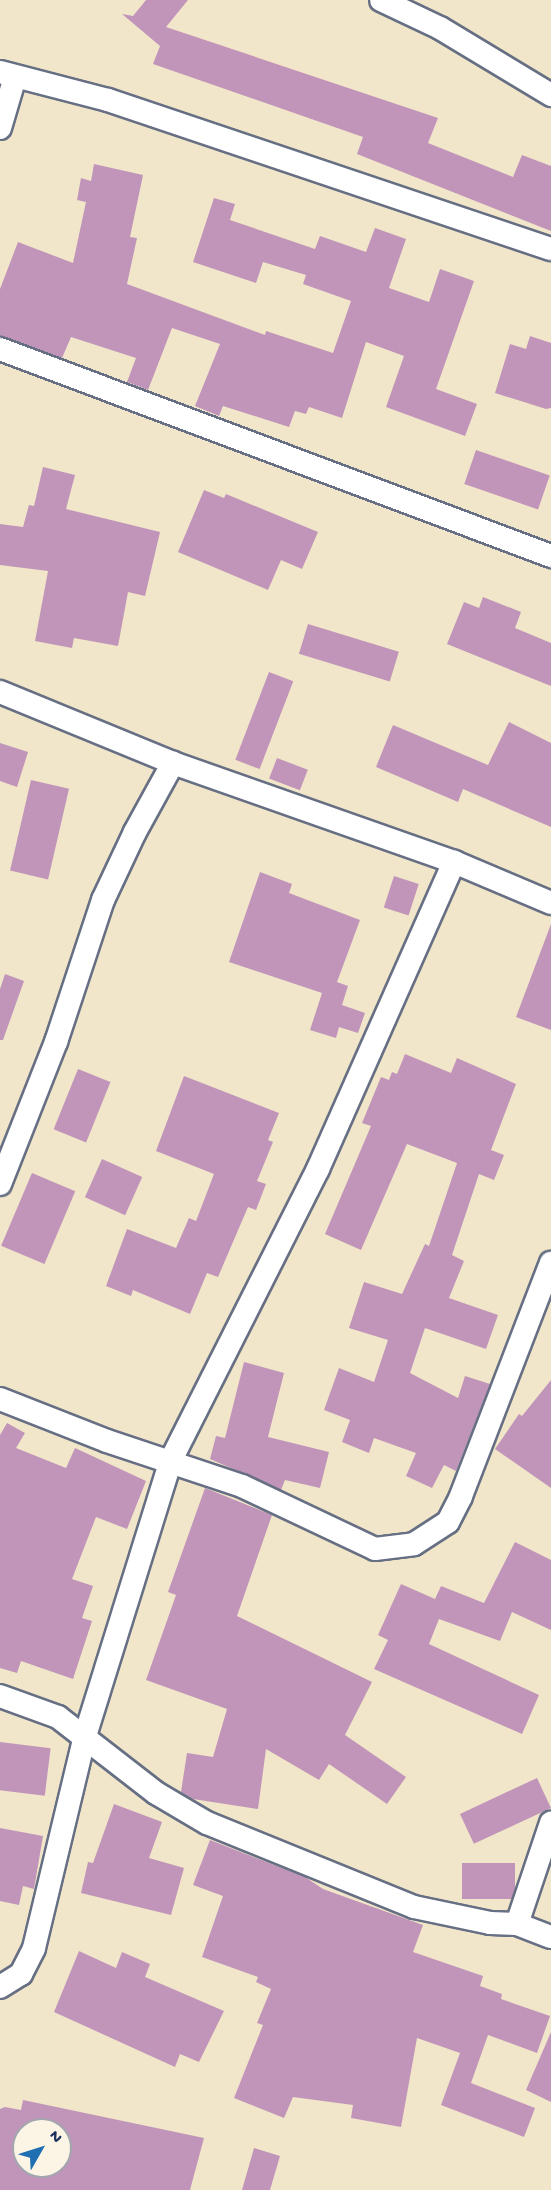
<!DOCTYPE html>
<style>
body{margin:0}
#map{position:relative;width:551px;height:2190px;overflow:hidden;background:#f1e6c9;font-family:"Gochi Hand",sans-serif}
div>[style]{position:absolute}
[style*='--x']{left:calc(var(--x)*1px);top:calc(var(--y)*1px);width:calc(var(--w)*1px);rotate:calc(var(--a)*1deg)}
.building>*{inset:0;background:#c195ba;transform-origin:0 0}
.roads{filter:drop-shadow(2px 0 #666f83) drop-shadow(-2px 0 #666f83) drop-shadow(0 2px #666f83) drop-shadow(0 -2px #666f83)}
.street>*{height:22px;margin:-11px;padding:0 11px;transform-origin:11px;border-radius:11px;background:#fff}
span{translate:-50% -50%;white-space:nowrap;text-align:center;line-height:1.15;-webkit-text-stroke:4.5px #fcf5e5;paint-order:stroke}
.north{position:absolute;left:12px;top:2118px;width:60px;height:60px;box-sizing:border-box;background:#fcf5e5;border:2px solid #a2a6af;border-radius:50%;rotate:51deg;font-size:16px;font-weight:700;line-height:24px;text-align:center;color:#1b2f5e}
.north::after{content:'';display:block;margin:auto;width:21px;height:27px;background:#1f6fb2;clip-path:polygon(50% 0,100% 100%,50% 72%,0 100%)}
</style>
<div id="map">
<div class="building">
<div style="clip-path:polygon(146px 0,188px 0,166px 27px,438px 118px,428px 143px,513px 177px,522px 155px,551px 166px,551px 231px,357px 154px,363px 137px,153px 64px,160px 46px,122px 14px,133px 16px)"></div>
<div style="clip-path:polygon(94px 164px,143px 175px,130px 237px,137px 238px,127px 284px,265px 335px,266px 331px,333px 353px,351px 301px,303px 284px,306px 275px,263px 262px,256px 283px,193px 262px,214px 198px,235px 204px,230px 220px,315px 249px,320px 236px,366px 252px,375px 228px,406px 239px,389px 288px,429px 302px,440px 269px,474px 281px,436px 389px,477px 404px,465px 436px,386px 407px,404px 356px,366px 342px,342px 418px,309px 407px,306px 414px,295px 411px,289px 427px,223px 406px,219px 416px,195px 406px,220px 344px,172px 328px,148px 390px,127px 382px,136px 358px,71px 337px,62px 358px,0 336px,0 289px,18px 242px,73px 263px,86px 202px,77px 200px,81px 178px,91px 181px)"></div>
<div style="clip-path:polygon(530px 336px,551px 343px,551px 408px,546px 409px,495px 393px,510px 344px,526px 349px)"></div>
<div style="left:476px;top:450px;width:78px;height:36px;rotate:19deg"></div>
<div style="clip-path:polygon(43px 467px,75px 475px,66px 509px,160px 532px,145px 596px,128px 592px,118px 646px,74px 638px,72px 648px,35px 641px,48px 571px,0 565px,0 524px,23px 527px,29px 505px,34px 506px)"></div>
<div style="clip-path:polygon(204px 490px,224px 498px,226px 494px,318px 532px,302px 569px,281px 560px,268px 590px,178px 552px)"></div>
<div style="clip-path:polygon(483px 597px,521px 612px,515px 628px,551px 643px,551px 686px,447px 644px,464px 602px,479px 608px)"></div>
<div style="left:308px;top:624px;width:95px;height:31px;rotate:17deg"></div>
<div style="left:269px;top:672px;width:26px;height:94px;rotate:21deg"></div>
<div style="clip-path:polygon(509px 722px,551px 743px,551px 827px,463px 789px,458px 802px,376px 767px,393px 725px,488px 765px)"></div>
<div style="clip-path:polygon(0 743px,28px 752px,17px 787px,0 781px)"></div>
<div style="left:277px;top:758px;width:33px;height:22px;rotate:21deg"></div>
<div style="left:31px;top:780px;width:39px;height:93px;rotate:13deg"></div>
<div style="clip-path:polygon(260px 872px,292px 884px,289px 893px,360px 920px,337px 982px,348px 986px,342px 1005px,365px 1013px,358px 1033px,339px 1027px,336px 1038px,310px 1030px,322px 993px,229px 962px)"></div>
<div style="left:394px;top:876px;width:26px;height:33px;rotate:18deg"></div>
<div style="clip-path:polygon(551px 924px,551px 1030px,516px 1017px)"></div>
<div style="clip-path:polygon(5px 974px,24px 981px,3px 1040px,0 1040px,0 989px)"></div>
<div style="clip-path:polygon(405px 1054px,451px 1073px,457px 1058px,516px 1084px,491px 1150px,504px 1155px,494px 1180px,479px 1174px,452px 1255px,464px 1261px,449px 1298px,498px 1315px,486px 1349px,425px 1328px,410px 1373px,458px 1398px,465px 1376px,490px 1384px,456px 1471px,444px 1465px,432px 1488px,406px 1476px,416px 1453px,374px 1438px,369px 1453px,342px 1442px,350px 1420px,324px 1410px,339px 1368px,374px 1382px,388px 1340px,349px 1328px,364px 1282px,402px 1294px,425px 1244px,429px 1246px,457px 1163px,407px 1144px,361px 1250px,325px 1234px,371px 1126px,362px 1123px,381px 1077px,389px 1080px,392px 1072px,397px 1074px)"></div>
<div style="left:78px;top:1069px;width:35px;height:65px;rotate:22deg"></div>
<div style="clip-path:polygon(184px 1076px,279px 1113px,268px 1140px,273px 1142px,257px 1181px,266px 1184px,256px 1210px,248px 1207px,218px 1277px,207px 1273px,190px 1314px,133px 1290px,131px 1296px,106px 1286px,127px 1229px,176px 1248px,189px 1218px,196px 1221px,214px 1174px,156px 1151px)"></div>
<div style="left:102px;top:1159px;width:44px;height:42px;rotate:24deg"></div>
<div style="left:32px;top:1173px;width:47px;height:79px;rotate:23deg"></div>
<div style="clip-path:polygon(244px 1362px,284px 1373px,268px 1437px,329px 1452px,320px 1488px,285px 1480px,281px 1490px,210px 1459px,216px 1436px,225px 1438px)"></div>
<div style="clip-path:polygon(551px 1380px,551px 1488px,495px 1449px,519px 1414px,522px 1416px)"></div>
<div style="clip-path:polygon(7px 1423px,25px 1433px,16px 1448px,66px 1468px,75px 1448px,146px 1481px,127px 1529px,96px 1517px,72px 1579px,93px 1586px,82px 1618px,92px 1621px,73px 1679px,21px 1661px,17px 1673px,0 1668px,0 1435px)"></div>
<div style="clip-path:polygon(205px 1488px,272px 1515px,237px 1616px,372px 1682px,345px 1735px,406px 1777px,387px 1804px,329px 1764px,319px 1780px,266px 1749px,258px 1809px,193px 1799px,181px 1792px,187px 1753px,213px 1757px,227px 1709px,146px 1680px,176px 1595px,168px 1592px)"></div>
<div style="clip-path:polygon(515px 1542px,551px 1560px,551px 1630px,512px 1612px,500px 1641px,439px 1619px,429px 1644px,539px 1695px,522px 1734px,374px 1669px,388px 1640px,378px 1635px,401px 1584px,435px 1599px,441px 1586px,484px 1603px)"></div>
<div style="left:0;top:1742px;width:51px;height:48px;rotate:7deg"></div>
<div style="left:537px;top:1778px;width:33px;height:85px;rotate:65deg"></div>
<div style="clip-path:polygon(114px 1804px,162px 1822px,149px 1858px,184px 1868px,171px 1915px,81px 1893px,88px 1862px,93px 1863px)"></div>
<div style="clip-path:polygon(0 1828px,43px 1836px,34px 1889px,23px 1886px,19px 1905px,0 1901px)"></div>
<div style="clip-path:polygon(210px 1840px,305px 1877px,323px 1889px,423px 1925px,413px 1952px,483px 1976px,480px 1986px,502px 1994px,501px 1999px,550px 2016px,537px 2053px,488px 2035px,471px 2083px,535px 2108px,524px 2137px,441px 2105px,460px 2053px,417px 2038px,401px 2127px,351px 2118px,353px 2105px,293px 2097px,284px 2118px,234px 2098px,263px 2025px,257px 2023px,271px 1989px,256px 1982px,258px 1977px,202px 1957px,223px 1896px,193px 1885px)"></div>
<div style="left:462px;top:1863px;width:53px;height:36px"></div>
<div style="clip-path:polygon(79px 1951px,116px 1968px,122px 1952px,150px 1964px,145px 1977px,224px 2011px,199px 2062px,180px 2054px,175px 2067px,54px 2012px)"></div>
<div style="clip-path:polygon(551px 2032px,551px 2102px,526px 2090px)"></div>
<div style="clip-path:polygon(evenodd,23px 2100px,204px 2138px,190px 2190px,0 2190px,0 2109px,5px 2107px,21px 2110px,23px 2100px,24px 2130px,60px 2130px,60px 2166px,24px 2166px,24px 2130px)"></div>
<div style="clip-path:polygon(254px 2148px,280px 2156px,270px 2190px,242px 2190px)"></div>
</div>
<div class="roads">
<div class="street">
<div style="--x:381;--y:0;--w:65;--a:25.4"></div>
<div style="--x:440;--y:28;--w:130;--a:31.1"></div>
<div style="--x:0;--y:72;--w:112;--a:14.5"></div>
<div style="--x:108;--y:100;--w:467;--a:18.6"></div>
<div style="--x:0;--y:128;--w:53;--a:-73.6"></div>
<div style="--x:0;--y:349;--w:589;--a:20.59"></div>
<div style="--x:0;--y:692;--w:187;--a:22.3"></div>
<div style="--x:173;--y:763;--w:298;--a:19.4"></div>
<div style="--x:454;--y:862;--w:105;--a:22.9"></div>
<div style="--x:0;--y:1184;--w:153;--a:-68.5"></div>
<div style="--x:56;--y:1042;--w:150;--a:-71.7"></div>
<div style="--x:103;--y:900;--w:75;--a:-64.8"></div>
<div style="--x:135;--y:832;--w:79;--a:-61.2"></div>
<div style="--x:0;--y:1399;--w:115;--a:21.4"></div>
<div style="--x:107;--y:1441;--w:142;--a:18.4"></div>
<div style="--x:242;--y:1486;--w:147;--a:25.3"></div>
<div style="--x:375;--y:1549;--w:39;--a:-7"></div>
<div style="--x:414;--y:1544;--w:40;--a:-32.9"></div>
<div style="--x:448;--y:1522;--w:29;--a:-63"></div>
<div style="--x:461;--y:1496;--w:250;--a:-68.9"></div>
<div style="--x:0;--y:1696;--w:62;--a:19.9"></div>
<div style="--x:58;--y:1717;--w:124;--a:37.8"></div>
<div style="--x:156;--y:1793;--w:59;--a:30.5"></div>
<div style="--x:207;--y:1823;--w:223;--a:22.1"></div>
<div style="--x:414;--y:1907;--w:78;--a:11.9"></div>
<div style="--x:490;--y:1923;--w:27;--a:2"></div>
<div style="--x:517;--y:1924;--w:36;--a:21"></div>
<div style="--x:517;--y:1924;--w:107;--a:-71.4"></div>
<div style="--x:0;--y:1987;--w:25;--a:-32"></div>
<div style="--x:21;--y:1974;--w:29;--a:-63"></div>
<div style="--x:34;--y:1948;--w:218;--a:-76.5"></div>
<div style="--x:85;--y:1736;--w:289;--a:-72.7"></div>
<div style="--x:171;--y:1460;--w:326;--a:-63.2"></div>
<div style="--x:318;--y:1169;--w:336;--a:-66.1"></div>
</div>
</div>
<div class="north">N</div>
</div>
